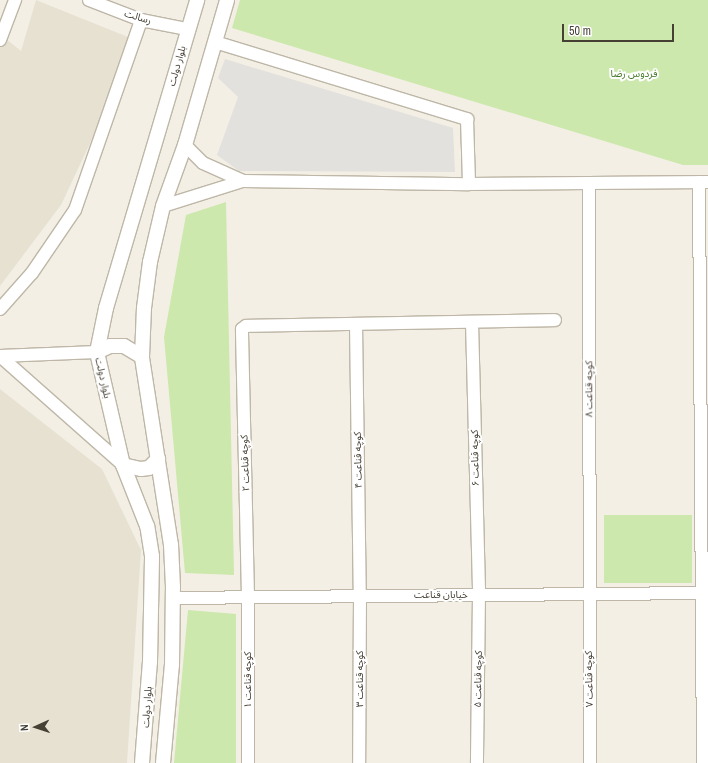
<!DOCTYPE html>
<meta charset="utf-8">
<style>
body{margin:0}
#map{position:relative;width:708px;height:763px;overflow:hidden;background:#f3efe5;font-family:"Archivo Narrow","Noto Sans Arabic",sans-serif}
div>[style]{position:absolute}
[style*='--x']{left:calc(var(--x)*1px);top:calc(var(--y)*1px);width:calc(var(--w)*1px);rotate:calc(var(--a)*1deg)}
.residential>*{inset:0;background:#e7e1d2}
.green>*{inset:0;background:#cce8ac;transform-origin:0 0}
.parking>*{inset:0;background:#e3e1dd}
.roads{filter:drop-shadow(1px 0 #beb7a7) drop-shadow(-1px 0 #beb7a7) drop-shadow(0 1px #beb7a7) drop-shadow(0 -1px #beb7a7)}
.minor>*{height:12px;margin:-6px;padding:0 6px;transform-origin:6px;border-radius:6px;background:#fff}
.tertiary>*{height:14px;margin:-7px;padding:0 7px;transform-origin:7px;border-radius:7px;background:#fff}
span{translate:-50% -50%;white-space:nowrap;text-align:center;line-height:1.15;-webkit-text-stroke:4px #fff;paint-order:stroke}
.street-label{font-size:10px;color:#453f34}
.park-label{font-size:10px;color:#447826}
.north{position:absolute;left:16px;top:707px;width:40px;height:40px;-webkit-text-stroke:3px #fff;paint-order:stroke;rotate:267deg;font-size:11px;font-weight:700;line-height:16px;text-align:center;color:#453f34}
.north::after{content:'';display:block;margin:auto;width:14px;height:18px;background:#453f34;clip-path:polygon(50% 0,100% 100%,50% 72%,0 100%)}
.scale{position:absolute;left:562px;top:24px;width:112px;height:18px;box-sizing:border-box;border:2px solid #453f34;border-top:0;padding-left:5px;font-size:12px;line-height:14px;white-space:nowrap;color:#453f34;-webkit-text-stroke:3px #fff;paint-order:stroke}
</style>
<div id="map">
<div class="residential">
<div style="clip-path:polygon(36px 0,138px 41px,61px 205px,0 286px,0 34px,21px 51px)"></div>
<div style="clip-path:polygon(0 389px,102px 469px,141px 550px,127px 763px,0 763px)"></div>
</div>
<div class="green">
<div style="clip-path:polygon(240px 0,708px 0,708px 165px,683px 165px,232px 28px)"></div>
<div style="clip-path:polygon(226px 202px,234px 575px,185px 573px,164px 337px,186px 215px)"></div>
<div style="left:604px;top:515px;width:88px;height:68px"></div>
<div style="clip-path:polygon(188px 610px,236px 614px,236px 763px,174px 763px)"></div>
</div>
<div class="parking">
<div style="clip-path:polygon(225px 59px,453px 128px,455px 172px,239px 171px,217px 155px,238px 97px,218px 78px)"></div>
</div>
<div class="roads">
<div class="minor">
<div style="--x:89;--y:0;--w:56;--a:21"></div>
<div style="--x:141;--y:20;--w:47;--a:11.1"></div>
<div style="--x:0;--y:40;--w:43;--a:-69.4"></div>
<div style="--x:215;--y:42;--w:264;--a:17"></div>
<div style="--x:467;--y:119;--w:65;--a:88.2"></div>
<div style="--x:185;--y:145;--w:25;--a:45"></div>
<div style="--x:203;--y:163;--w:44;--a:24.2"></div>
<div style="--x:699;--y:182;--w:581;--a:89.61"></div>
<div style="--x:589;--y:184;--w:579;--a:89.9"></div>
<div style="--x:163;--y:206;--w:84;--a:-17.4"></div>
<div style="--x:243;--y:181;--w:226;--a:0.8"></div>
<div style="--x:469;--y:184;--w:239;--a:-0.5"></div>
<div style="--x:0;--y:309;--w:48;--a:-48.4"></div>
<div style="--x:32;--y:273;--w:76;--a:-55.7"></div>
<div style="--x:75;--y:210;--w:201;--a:-70.8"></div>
<div style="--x:472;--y:322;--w:273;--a:88.5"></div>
<div style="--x:479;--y:595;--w:168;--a:90.7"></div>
<div style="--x:356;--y:324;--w:272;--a:89.2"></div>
<div style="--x:360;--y:596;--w:167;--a:90.3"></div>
<div style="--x:0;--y:356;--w:164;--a:41.5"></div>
<div style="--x:0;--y:356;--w:97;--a:-2.4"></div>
<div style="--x:173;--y:598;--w:535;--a:-0.54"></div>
<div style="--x:248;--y:763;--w:166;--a:-90"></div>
<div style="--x:248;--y:597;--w:268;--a:-91.3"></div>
<div style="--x:242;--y:329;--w:5;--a:-37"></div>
<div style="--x:246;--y:326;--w:309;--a:-1.1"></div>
</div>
<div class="tertiary">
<div style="--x:97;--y:352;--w:14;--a:-25"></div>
<div style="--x:110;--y:346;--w:14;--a:0"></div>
<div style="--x:124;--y:346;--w:21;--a:31"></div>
<div style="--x:123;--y:465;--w:18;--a:13"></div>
<div style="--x:141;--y:469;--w:8;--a:-7"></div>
<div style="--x:149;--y:468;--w:13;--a:-45"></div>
<div style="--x:142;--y:763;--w:101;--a:-85.5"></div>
<div style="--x:150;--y:662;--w:106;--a:-88.9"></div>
<div style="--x:152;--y:556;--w:30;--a:-99"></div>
<div style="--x:147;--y:526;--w:66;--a:-111.5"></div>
<div style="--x:123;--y:465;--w:116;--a:-103"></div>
<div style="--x:97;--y:352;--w:45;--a:-78.4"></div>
<div style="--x:106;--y:308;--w:321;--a:-73.5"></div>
<div style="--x:163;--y:763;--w:98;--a:-84.8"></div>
<div style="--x:172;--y:665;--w:78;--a:-89.3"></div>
<div style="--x:173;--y:587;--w:42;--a:-92.7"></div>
<div style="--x:171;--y:545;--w:190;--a:-98.8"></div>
<div style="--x:142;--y:357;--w:49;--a:-87.7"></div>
<div style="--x:144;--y:308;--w:46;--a:-82.6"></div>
<div style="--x:150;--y:262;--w:57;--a:-76.9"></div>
<div style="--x:163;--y:206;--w:65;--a:-70.2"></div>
<div style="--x:185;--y:145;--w:151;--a:-73.8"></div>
</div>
</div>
<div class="street-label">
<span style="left:138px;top:17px;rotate:17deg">رسالت</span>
<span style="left:177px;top:66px;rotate:-74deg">بلوار دولت</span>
<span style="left:103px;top:378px;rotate:77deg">بلوار دولت</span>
<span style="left:589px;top:389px;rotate:-90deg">کوچه قناعت ۸</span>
<span style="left:475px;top:458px;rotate:-91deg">کوچه قناعت ۶</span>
<span style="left:358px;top:460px;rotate:-91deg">کوچه قناعت ۴</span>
<span style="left:245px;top:463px;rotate:-92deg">کوچه قناعت ۲</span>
<span style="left:441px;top:595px">خیابان قناعت</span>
<span style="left:360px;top:679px;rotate:-90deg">کوچه قناعت ۳</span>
<span style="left:478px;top:679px;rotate:-89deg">کوچه قناعت ۵</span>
<span style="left:589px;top:679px;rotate:-91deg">کوچه قناعت ۷</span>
<span style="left:248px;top:680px;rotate:-90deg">کوچه قناعت ۱</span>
<span style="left:147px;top:707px;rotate:-86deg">بلوار دولت</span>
</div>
<div class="park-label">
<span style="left:634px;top:74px">فردوس رضا</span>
</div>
<div class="north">N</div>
<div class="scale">50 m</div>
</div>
